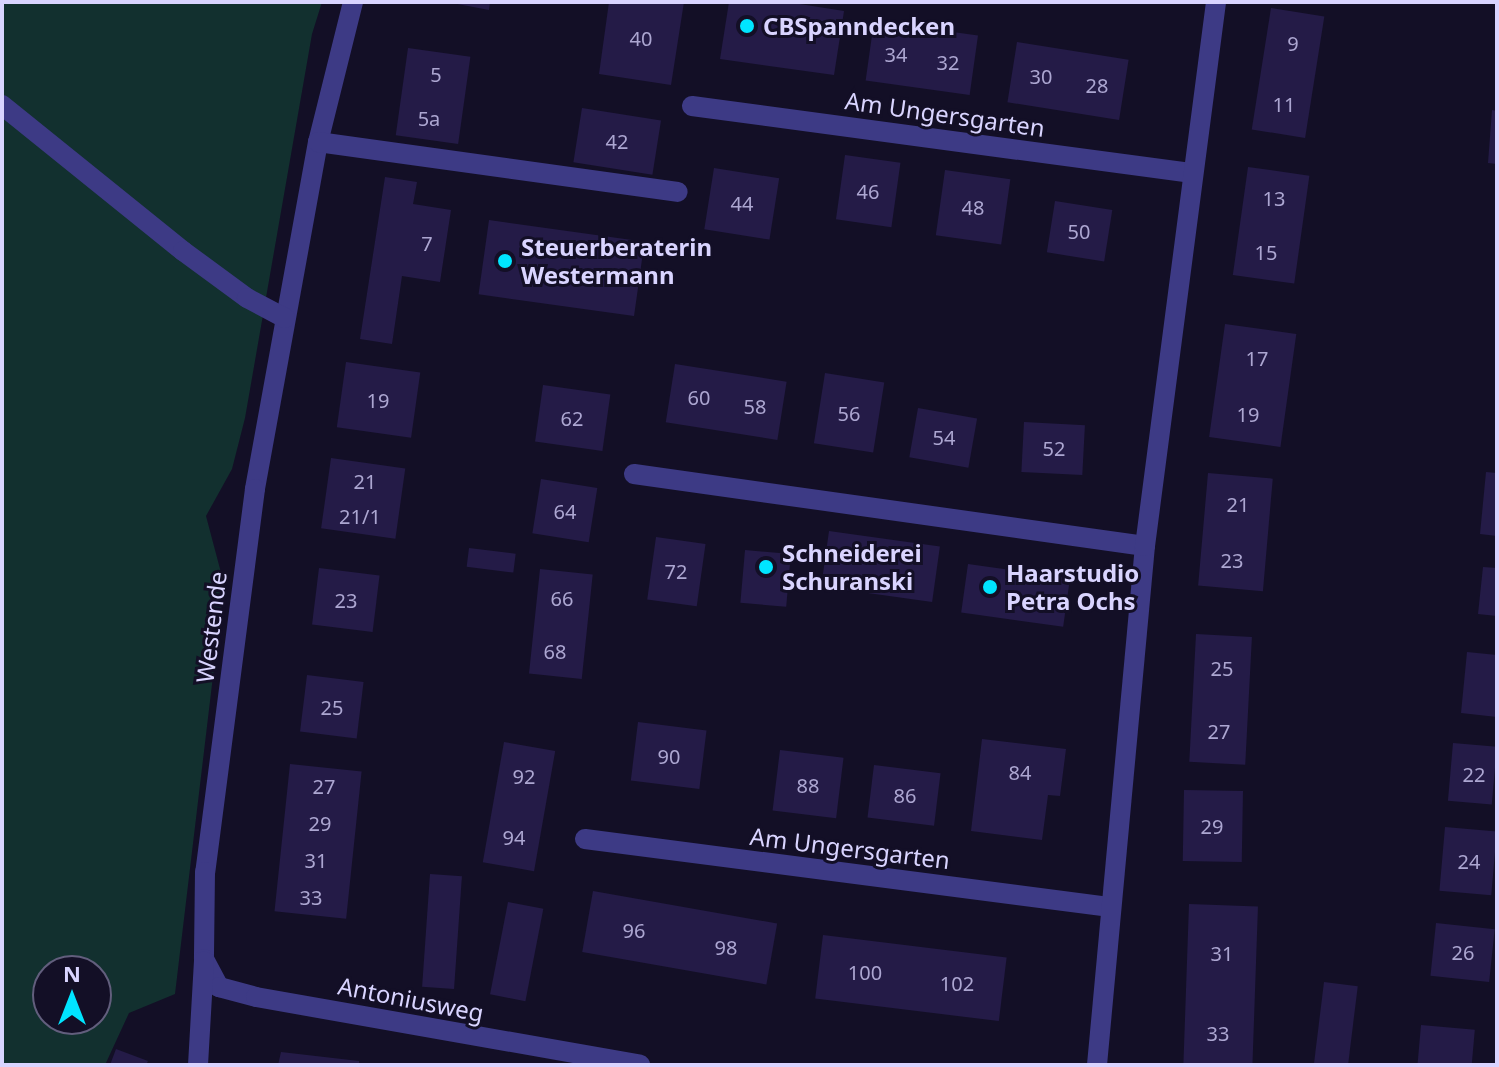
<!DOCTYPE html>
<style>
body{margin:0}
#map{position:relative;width:1499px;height:1067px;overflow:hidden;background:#130f26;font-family:"Noto Sans",sans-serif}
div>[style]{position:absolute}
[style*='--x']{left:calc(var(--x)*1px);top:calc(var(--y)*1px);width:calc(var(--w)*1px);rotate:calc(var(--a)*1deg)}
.green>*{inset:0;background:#12302f}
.building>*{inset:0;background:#241b47;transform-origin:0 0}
.minor>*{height:20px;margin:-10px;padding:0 10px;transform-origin:10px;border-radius:10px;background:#3d3a85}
.dots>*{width:22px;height:22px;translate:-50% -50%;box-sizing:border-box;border:4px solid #130f26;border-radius:50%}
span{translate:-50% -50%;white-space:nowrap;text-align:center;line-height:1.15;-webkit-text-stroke:6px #130f26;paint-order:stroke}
.number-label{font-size:20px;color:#aca6d1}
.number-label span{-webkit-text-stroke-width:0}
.poi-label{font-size:24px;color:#d9d4ff;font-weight:700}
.left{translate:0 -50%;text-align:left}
.street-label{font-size:24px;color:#d9d4ff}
.frame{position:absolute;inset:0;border:4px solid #d9d4ff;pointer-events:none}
.north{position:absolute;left:32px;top:955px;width:80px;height:80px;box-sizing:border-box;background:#130f26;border:2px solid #625e7d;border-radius:50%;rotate:0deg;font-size:22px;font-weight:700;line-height:32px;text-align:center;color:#d9d4ff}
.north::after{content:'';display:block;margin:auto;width:28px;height:36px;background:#00e5ff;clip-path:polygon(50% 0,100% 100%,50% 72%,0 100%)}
</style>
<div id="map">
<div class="green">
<div style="clip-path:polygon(evenodd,2px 2px,322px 2px,312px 34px,245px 418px,232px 469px,206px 516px,224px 584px,175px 994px,129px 1013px,105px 1065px,2px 1065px,2px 2px,48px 971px,96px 971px,96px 1019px,48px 1019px,48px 971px)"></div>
</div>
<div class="building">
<div style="clip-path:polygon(447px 2px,490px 2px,489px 10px)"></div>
<div style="clip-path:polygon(609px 2px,684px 2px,671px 85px,599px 74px)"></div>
<div style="clip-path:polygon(729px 2px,787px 2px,844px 11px,834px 75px,720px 59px)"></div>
<div style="left:1271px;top:8px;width:54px;height:123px;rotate:9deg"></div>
<div style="left:874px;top:21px;width:105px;height:60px;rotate:8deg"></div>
<div style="left:1017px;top:42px;width:113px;height:61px;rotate:9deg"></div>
<div style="left:408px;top:48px;width:63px;height:88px;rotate:8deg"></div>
<div style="left:582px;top:108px;width:80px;height:55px;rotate:9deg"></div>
<div style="clip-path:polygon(1492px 110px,1497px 111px,1497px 164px,1488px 163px)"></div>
<div style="left:845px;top:155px;width:56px;height:65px;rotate:8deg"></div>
<div style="left:1248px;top:167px;width:62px;height:109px;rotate:8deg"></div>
<div style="left:714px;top:168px;width:66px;height:62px;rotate:9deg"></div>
<div style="left:945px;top:170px;width:66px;height:66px;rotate:8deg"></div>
<div style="clip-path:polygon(385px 177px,417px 182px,413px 204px,451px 210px,440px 282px,402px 276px,392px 344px,360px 339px)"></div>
<div style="left:1055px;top:201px;width:58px;height:52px;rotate:9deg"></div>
<div style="left:489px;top:220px;width:157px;height:75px;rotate:8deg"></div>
<div style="left:1225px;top:324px;width:72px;height:114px;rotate:8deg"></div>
<div style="left:346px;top:362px;width:75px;height:66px;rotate:8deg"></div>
<div style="left:675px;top:364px;width:113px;height:59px;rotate:9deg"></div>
<div style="left:825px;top:373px;width:60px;height:71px;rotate:9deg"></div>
<div style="left:543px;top:385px;width:68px;height:57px;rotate:8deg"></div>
<div style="left:918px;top:408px;width:60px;height:50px;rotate:10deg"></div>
<div style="left:1024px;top:422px;width:61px;height:50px;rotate:3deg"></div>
<div style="left:331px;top:458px;width:75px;height:71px;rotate:8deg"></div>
<div style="clip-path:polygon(1486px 472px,1497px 473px,1497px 536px,1480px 534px)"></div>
<div style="left:1208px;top:473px;width:65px;height:113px;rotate:5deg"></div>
<div style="left:541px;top:479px;width:57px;height:55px;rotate:9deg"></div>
<div style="left:829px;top:531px;width:112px;height:56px;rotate:8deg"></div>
<div style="left:656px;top:537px;width:50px;height:63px;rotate:8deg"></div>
<div style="left:469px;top:548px;width:47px;height:19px;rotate:7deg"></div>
<div style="left:745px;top:550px;width:46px;height:53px;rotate:5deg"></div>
<div style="left:968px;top:564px;width:103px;height:49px;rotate:8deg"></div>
<div style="clip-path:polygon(1483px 567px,1497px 568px,1497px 616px,1478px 614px)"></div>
<div style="left:319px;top:568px;width:61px;height:57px;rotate:7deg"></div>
<div style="left:540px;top:569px;width:53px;height:105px;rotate:6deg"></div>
<div style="left:1196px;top:634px;width:56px;height:128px;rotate:3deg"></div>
<div style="clip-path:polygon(1467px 652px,1497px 655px,1497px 717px,1461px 713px)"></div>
<div style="left:307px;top:675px;width:57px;height:57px;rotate:7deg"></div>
<div style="left:638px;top:722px;width:69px;height:59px;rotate:7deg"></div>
<div style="clip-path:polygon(982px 739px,1066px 749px,1060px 796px,1048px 795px,1042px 840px,971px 831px)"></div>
<div style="left:504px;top:742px;width:52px;height:122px;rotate:10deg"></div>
<div style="left:1453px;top:743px;width:44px;height:58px;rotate:5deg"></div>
<div style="left:780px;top:750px;width:64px;height:61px;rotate:7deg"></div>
<div style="left:290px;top:764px;width:72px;height:148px;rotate:6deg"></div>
<div style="left:874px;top:765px;width:67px;height:53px;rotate:7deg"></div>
<div style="left:1184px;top:790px;width:59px;height:71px;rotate:1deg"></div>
<div style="left:1445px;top:827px;width:52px;height:64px;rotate:5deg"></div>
<div style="left:430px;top:874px;width:32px;height:113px;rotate:4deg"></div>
<div style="left:593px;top:891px;width:187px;height:62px;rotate:10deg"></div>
<div style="left:508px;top:902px;width:36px;height:94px;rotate:11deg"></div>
<div style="left:1189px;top:904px;width:69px;height:161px;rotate:2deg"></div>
<div style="left:1436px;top:923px;width:59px;height:53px;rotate:6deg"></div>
<div style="left:823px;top:935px;width:185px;height:64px;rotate:7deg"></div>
<div style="left:1324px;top:982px;width:34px;height:83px;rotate:7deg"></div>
<div style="left:1421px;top:1025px;width:54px;height:40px;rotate:5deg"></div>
<div style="clip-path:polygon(116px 1049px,148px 1061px,146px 1065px,110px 1065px)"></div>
<div style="clip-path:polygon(281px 1052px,359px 1061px,359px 1065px,278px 1065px)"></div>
</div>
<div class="minor">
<div style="--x:353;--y:2;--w:144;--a:104"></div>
<div style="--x:318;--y:142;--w:353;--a:100.3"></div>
<div style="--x:255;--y:489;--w:386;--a:97.4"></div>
<div style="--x:205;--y:872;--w:87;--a:90.7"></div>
<div style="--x:204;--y:959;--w:32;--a:62"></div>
<div style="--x:219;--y:987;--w:38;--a:15"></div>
<div style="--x:256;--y:997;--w:390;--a:10"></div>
<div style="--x:2;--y:105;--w:233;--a:38.9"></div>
<div style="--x:183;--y:251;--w:79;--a:36.3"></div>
<div style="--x:247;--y:298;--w:43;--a:27.8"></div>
<div style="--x:692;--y:106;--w:503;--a:7.65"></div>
<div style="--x:318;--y:142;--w:363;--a:7.9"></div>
<div style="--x:634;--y:474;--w:516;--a:8.02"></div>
<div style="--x:585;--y:839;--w:528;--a:7.39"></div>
<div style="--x:198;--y:1065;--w:104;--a:-86.7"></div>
<div style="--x:1097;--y:1065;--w:521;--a:-84.72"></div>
<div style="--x:1145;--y:546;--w:549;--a:-82.56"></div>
</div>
<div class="dots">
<div style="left:747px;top:26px;background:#00e5ff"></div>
<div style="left:505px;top:261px;background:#00e5ff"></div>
<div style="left:766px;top:567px;background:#00e5ff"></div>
<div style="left:990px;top:587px;background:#00e5ff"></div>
</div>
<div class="number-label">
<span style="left:641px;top:38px">40</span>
<span style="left:1293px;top:43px">9</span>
<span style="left:896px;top:54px">34</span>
<span style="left:948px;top:62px">32</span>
<span style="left:436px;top:74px">5</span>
<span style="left:1041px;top:76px">30</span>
<span style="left:1097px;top:85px">28</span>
<span style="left:1284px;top:104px">11</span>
<span style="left:429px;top:118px">5a</span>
<span style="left:617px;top:141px">42</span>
<span style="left:868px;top:191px">46</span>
<span style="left:1274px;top:198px">13</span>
<span style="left:742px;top:203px">44</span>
<span style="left:973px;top:207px">48</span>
<span style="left:1079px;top:231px">50</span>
<span style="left:427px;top:243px">7</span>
<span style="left:1266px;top:252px">15</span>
<span style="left:1257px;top:358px">17</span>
<span style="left:699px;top:397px">60</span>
<span style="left:378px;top:400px">19</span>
<span style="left:755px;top:406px">58</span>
<span style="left:849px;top:413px">56</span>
<span style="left:1248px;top:414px">19</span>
<span style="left:572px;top:418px">62</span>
<span style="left:944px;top:437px">54</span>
<span style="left:1054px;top:448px">52</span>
<span style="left:365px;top:481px">21</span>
<span style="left:1238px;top:504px">21</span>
<span style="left:565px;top:511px">64</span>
<span style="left:360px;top:516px">21/1</span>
<span style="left:1232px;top:560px">23</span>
<span style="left:676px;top:571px">72</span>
<span style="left:562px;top:598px">66</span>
<span style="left:346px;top:600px">23</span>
<span style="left:555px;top:651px">68</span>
<span style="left:1222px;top:668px">25</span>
<span style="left:332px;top:707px">25</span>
<span style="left:1219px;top:731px">27</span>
<span style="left:669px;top:756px">90</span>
<span style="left:1020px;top:772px">84</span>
<span style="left:1474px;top:774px">22</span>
<span style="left:524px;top:776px">92</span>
<span style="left:808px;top:785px">88</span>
<span style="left:324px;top:786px">27</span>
<span style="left:905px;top:795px">86</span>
<span style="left:320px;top:823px">29</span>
<span style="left:1212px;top:826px">29</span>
<span style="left:514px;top:837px">94</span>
<span style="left:316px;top:860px">31</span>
<span style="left:1469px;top:861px">24</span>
<span style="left:311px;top:897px">33</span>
<span style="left:634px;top:930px">96</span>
<span style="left:726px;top:947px">98</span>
<span style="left:1463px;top:952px">26</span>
<span style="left:1222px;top:953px">31</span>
<span style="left:865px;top:972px">100</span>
<span style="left:957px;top:983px">102</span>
<span style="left:1218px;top:1033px">33</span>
</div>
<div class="poi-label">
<span class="left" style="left:763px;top:26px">CBSpanndecken</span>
<span class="left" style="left:521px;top:261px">Steuerberaterin<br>Westermann</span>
<span class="left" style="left:782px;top:567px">Schneiderei<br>Schuranski</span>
<span class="left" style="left:1006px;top:587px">Haarstudio<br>Petra Ochs</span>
</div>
<div class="street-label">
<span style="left:945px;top:114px;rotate:8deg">Am Ungersgarten</span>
<span style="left:211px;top:627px;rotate:-83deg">Westende</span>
<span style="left:850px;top:848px;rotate:7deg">Am Ungersgarten</span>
<span style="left:411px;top:999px;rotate:11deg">Antoniusweg</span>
</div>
<div class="frame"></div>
<div class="north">N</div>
</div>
